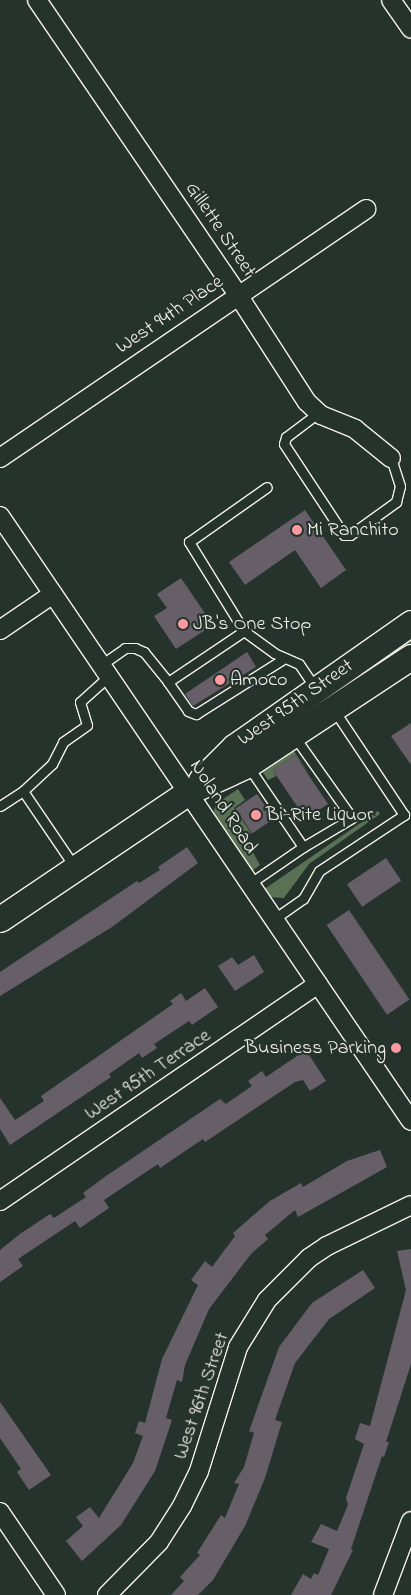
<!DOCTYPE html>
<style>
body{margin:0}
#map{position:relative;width:411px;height:1595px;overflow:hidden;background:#26332d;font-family:"Indie Flower",sans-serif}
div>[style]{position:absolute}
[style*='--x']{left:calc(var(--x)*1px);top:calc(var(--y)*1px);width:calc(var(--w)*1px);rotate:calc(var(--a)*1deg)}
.green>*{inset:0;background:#5a7155}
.building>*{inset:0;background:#675f68;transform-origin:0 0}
.roads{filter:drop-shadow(1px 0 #f4f1e8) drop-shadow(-1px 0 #f4f1e8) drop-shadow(0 1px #f4f1e8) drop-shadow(0 -1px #f4f1e8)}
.service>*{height:9px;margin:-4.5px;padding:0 4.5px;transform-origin:4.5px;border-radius:4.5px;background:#26332d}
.minor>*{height:18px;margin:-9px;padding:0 9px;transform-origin:9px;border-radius:9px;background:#26332d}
.secondary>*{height:25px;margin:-12.5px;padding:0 12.5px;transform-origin:12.5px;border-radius:12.5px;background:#26332d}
.dots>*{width:14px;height:14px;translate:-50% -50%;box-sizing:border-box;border:2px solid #26332d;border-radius:50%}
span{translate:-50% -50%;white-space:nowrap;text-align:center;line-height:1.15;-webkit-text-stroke:4.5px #26332d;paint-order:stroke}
.street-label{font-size:20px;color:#f4f1e8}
.poi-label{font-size:20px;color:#f4f1e8}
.left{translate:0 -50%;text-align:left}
.right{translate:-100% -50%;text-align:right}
</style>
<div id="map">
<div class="green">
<div style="clip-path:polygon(411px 631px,411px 644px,347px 688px,345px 685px)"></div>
<div style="clip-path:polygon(294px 751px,310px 776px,295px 755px,273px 770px,276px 776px,268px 780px,262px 771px)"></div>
<div style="clip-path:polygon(238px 789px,245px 800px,234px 808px,251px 833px,245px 838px,260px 865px,252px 871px,217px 822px,214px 811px,216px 804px)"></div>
<div style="clip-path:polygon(378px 811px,380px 814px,309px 864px,284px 898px,267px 897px,263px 890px)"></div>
</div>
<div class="building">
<div style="clip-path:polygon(305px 510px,346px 570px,321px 588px,295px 550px,245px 585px,229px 562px)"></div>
<div style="clip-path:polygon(181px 578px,213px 625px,176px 649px,154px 616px,167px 608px,157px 594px)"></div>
<div style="clip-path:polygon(247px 652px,256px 667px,193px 706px,185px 694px)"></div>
<div style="clip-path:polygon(411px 723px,411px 765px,391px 736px)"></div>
<div style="left:295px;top:755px;width:59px;height:27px;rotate:56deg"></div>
<div style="left:257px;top:794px;width:30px;height:26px;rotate:56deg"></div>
<div style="clip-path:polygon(187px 847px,198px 863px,112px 927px,0 996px,0 972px,137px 881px,139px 883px,160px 870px,158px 867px)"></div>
<div style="left:386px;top:858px;width:27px;height:47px;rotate:56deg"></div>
<div style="left:349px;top:910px;width:108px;height:27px;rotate:56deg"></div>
<div style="clip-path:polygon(254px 955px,264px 972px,235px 991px,218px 966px,232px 957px,238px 965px)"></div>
<div style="clip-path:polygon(205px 988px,218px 1007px,192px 1025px,189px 1021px,154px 1044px,157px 1048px,142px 1058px,139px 1053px,109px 1074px,111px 1077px,10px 1145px,0 1129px,0 1098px,15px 1120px,44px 1101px,41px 1096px,173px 1004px,170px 1001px,181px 993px,186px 1001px)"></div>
<div style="clip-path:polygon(306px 1050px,326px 1081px,310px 1091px,303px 1080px,295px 1082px,205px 1142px,203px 1139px,160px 1168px,158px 1164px,104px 1200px,109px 1208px,80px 1228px,75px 1221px,18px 1259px,23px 1266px,0 1282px,0 1250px,20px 1234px,50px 1214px,54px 1218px,86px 1197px,83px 1193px,106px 1176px,220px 1099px,226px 1104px,252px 1086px,248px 1081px,262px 1071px,266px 1077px)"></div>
<div style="clip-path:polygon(380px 1150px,387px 1167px,298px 1217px,295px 1210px,265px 1235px,268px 1239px,251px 1254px,209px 1309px,185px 1365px,182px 1382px,177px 1380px,166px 1418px,172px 1420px,155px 1471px,121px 1525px,82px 1561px,66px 1541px,83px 1526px,76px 1517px,90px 1507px,99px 1518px,133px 1463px,143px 1436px,135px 1433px,139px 1421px,145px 1423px,162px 1359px,198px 1285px,191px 1280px,205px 1261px,212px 1267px,235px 1236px,233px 1233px,270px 1201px,301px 1183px,303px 1187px,347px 1161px)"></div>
<div style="clip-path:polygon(411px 1249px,411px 1364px,386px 1442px,389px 1442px,384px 1457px,382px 1456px,351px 1549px,353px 1550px,331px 1595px,291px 1595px,303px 1574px,311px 1579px,314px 1573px,318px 1575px,329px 1549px,311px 1542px,321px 1524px,337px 1531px,348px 1505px,346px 1498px,364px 1444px,355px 1439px,360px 1423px,370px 1426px,406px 1290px,397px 1251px)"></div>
<div style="clip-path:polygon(363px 1270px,375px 1288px,329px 1319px,295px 1363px,275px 1420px,282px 1422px,265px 1478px,245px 1526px,213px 1580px,198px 1595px,171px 1595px,184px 1581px,180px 1577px,200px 1555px,197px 1553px,221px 1515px,225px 1518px,239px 1484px,234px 1483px,244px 1467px,254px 1433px,249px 1431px,279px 1347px,312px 1303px)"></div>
<div style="clip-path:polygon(0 1402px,51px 1475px,29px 1490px,17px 1472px,21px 1469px,0 1438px)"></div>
</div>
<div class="roads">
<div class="service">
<div style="--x:318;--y:413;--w:40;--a:143"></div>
<div style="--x:286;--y:437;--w:7;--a:106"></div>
<div style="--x:284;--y:444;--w:109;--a:56.6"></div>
<div style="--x:344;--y:535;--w:6;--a:0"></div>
<div style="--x:350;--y:535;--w:57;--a:-35.7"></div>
<div style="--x:396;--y:502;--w:16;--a:-76"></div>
<div style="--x:400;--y:486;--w:29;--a:-108"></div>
<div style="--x:244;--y:631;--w:105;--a:-121.7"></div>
<div style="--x:189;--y:542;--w:95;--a:-35.2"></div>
<div style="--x:101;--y:665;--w:29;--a:-35"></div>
<div style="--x:125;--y:648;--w:10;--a:0"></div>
<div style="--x:135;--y:648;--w:10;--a:24"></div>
<div style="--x:144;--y:652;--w:38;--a:51"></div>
<div style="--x:168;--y:682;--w:92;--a:-33.9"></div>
<div style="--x:244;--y:631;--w:37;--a:36"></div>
<div style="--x:274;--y:653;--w:27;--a:24"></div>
<div style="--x:299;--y:664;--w:29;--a:56"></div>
<div style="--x:168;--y:682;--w:35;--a:55"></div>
<div style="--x:188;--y:711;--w:9;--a:21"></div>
<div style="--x:196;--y:714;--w:105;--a:-32.2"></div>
<div style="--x:294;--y:736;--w:100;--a:54.7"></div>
<div style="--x:352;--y:818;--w:57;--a:149.4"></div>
<div style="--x:248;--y:766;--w:98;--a:55.8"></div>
<div style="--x:303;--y:847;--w:65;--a:145.6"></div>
<div style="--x:23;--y:791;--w:40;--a:-43"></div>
<div style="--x:52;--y:764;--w:25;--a:-63"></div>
<div style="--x:63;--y:742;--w:29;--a:-35"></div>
<div style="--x:87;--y:725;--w:24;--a:-107"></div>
<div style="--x:80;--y:702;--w:39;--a:-42"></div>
<div style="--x:0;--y:806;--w:27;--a:-33"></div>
<div style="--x:23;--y:791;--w:91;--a:55.8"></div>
<div style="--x:274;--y:919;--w:35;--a:-35"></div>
<div style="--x:303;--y:899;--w:32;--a:-60"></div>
<div style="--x:319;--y:871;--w:102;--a:-33.4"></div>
<div style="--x:404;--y:815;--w:126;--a:-123.7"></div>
</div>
<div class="minor">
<div style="--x:37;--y:0;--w:357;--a:55.7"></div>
<div style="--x:238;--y:295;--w:127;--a:57.2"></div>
<div style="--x:307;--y:402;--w:19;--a:43"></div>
<div style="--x:321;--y:415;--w:37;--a:22"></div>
<div style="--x:355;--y:429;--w:46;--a:38.9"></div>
<div style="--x:391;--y:0;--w:35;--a:55"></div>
<div style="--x:0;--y:458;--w:443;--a:-34.2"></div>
<div style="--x:0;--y:516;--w:731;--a:55.81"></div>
<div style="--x:0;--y:630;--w:64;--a:-34.2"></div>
<div style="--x:0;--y:1201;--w:385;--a:-34.3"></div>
<div style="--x:0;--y:1512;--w:100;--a:56"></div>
<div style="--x:107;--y:1595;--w:74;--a:-45.5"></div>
<div style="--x:159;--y:1542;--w:43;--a:-57.4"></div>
<div style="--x:182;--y:1506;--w:39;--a:-64"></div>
<div style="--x:199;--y:1471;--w:130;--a:-72.5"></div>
<div style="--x:238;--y:1347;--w:55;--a:-58.3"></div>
<div style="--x:267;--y:1300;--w:59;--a:-45"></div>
<div style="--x:309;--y:1258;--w:22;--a:-34"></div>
<div style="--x:327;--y:1246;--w:93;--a:-26"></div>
<div style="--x:383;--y:1595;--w:79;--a:-69.3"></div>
</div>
<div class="secondary">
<div style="--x:201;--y:780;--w:47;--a:-45"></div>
<div style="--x:234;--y:747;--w:216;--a:-35"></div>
<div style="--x:0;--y:919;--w:227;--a:-34"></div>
<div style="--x:188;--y:792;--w:65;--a:-24.6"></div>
<div style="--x:247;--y:765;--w:196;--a:-33.4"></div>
</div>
</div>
<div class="dots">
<div style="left:297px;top:530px;background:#ff9aa2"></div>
<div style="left:183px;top:624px;background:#ff9aa2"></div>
<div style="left:220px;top:680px;background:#ff9aa2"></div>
<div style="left:256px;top:815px;background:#ff9aa2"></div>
<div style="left:396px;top:1048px;background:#ff9aa2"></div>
</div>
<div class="street-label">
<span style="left:220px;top:230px;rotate:56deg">Gillette Street</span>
<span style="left:170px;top:315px;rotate:-34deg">West 94th Place</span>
<span style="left:296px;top:703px;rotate:-35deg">West 95th Street</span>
<span style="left:223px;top:807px;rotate:57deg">Noland Road</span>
<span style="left:148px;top:1075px;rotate:-34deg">West 95th Terrace</span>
<span style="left:202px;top:1396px;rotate:-71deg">West 96th Street</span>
</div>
<div class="poi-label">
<span class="left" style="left:307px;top:530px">Mi Ranchito</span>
<span class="left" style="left:193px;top:624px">JB's One Stop</span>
<span class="left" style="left:230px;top:680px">Amoco</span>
<span class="left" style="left:266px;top:815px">Bi-Rite Liquor</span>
<span class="right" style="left:386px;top:1048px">Business Parking</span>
</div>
</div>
